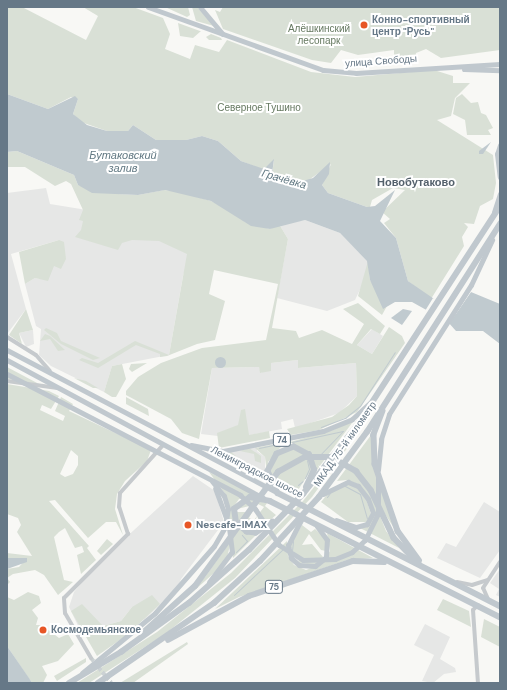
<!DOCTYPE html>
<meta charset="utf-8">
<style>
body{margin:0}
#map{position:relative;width:507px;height:690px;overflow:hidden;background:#f8f8f5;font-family:"DM Sans",sans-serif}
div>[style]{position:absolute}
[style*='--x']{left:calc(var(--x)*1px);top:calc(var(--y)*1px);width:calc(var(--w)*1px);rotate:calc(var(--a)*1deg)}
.built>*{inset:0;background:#e6e7e6}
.green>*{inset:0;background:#d9e0d6}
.water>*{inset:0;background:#c0cacf}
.round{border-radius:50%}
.pier>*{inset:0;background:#f8f8f5}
.stream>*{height:1px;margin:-0.5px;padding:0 0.5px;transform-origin:0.5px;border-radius:0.5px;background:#c0cacf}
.minor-tunnel>*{height:4px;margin-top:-2px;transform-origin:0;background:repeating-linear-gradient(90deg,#ccd2d4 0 4px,transparent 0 6px)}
.minor>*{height:4px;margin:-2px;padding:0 2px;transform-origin:2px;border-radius:2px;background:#c6cacd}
.major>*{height:5px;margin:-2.5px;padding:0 2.5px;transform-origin:2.5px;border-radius:2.5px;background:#c0c8ce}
.highway>*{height:5.5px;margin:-2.75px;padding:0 2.75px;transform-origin:2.75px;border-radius:2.75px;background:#c0c8ce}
.dots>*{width:11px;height:11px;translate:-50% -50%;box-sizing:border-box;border:2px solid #fff;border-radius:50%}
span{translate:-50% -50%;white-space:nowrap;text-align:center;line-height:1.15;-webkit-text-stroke:4px #fff;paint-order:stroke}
.shield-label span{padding:1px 3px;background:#fff;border:1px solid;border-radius:3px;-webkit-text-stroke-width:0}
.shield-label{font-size:9px;color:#667887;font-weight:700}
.poi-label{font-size:10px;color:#667887;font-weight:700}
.left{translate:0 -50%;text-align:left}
.park-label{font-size:10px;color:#667961}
.street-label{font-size:10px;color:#667887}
.water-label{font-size:11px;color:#627983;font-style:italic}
.neighbourhood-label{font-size:11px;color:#54616c;font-weight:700}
.frame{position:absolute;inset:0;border:8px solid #667887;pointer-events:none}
</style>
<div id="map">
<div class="built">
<div style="clip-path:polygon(46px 188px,50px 204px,173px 224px,190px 254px,183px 276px,169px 355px,112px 366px,104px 392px,51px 366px,39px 355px,41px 329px,36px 326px,25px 284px,35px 278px,41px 279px,59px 240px,11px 254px,26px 309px,7px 334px,7px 193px)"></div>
<div style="clip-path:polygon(305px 220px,340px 233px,368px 261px,366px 277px,355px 300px,327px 311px,277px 298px,288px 239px,279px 224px)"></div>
<div style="clip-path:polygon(372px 329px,383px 336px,372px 354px,357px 345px)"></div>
<div style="clip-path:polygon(33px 330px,34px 344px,26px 347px,19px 333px)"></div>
<div style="clip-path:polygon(298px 360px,298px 368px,356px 363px,357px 396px,339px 413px,302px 426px,295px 428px,293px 419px,281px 422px,282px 429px,234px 438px,201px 434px,212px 368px,259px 367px,261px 373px,271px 363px)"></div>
<div style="clip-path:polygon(257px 446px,257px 451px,265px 457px,265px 480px,234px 460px,230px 451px)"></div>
<div style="clip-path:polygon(193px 476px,215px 491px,224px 522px,181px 579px,178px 587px,144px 620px,132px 607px,121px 621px,81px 632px,69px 607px,74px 592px,98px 563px)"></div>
<div style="clip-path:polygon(484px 502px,500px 512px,500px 550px,480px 578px,437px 558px,446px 543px,456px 547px)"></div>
<div style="clip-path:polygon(500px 569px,500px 597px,496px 595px,499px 589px,490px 583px)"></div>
<div style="clip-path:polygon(425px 624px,450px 637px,440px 659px,455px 668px,456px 672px,444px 674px,433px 683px,422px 681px,434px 655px,414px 645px)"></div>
</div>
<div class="green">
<div style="clip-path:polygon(7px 7px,22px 7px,86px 40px,98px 16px,83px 7px,133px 7px,163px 18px,170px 34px,165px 49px,190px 59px,195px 45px,219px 52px,227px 40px,311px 72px,355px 77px,434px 70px,453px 76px,453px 83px,470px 83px,455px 98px,451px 116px,437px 120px,493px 155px,496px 183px,493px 199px,480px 206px,474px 224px,464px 223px,468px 227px,462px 237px,464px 246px,431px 299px,408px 281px,396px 238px,384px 223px,390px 219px,382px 212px,405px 190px,393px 188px,372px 200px,370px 207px,367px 207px,328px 193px,322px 185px,331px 164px,306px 182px,296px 183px,272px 174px,274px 160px,264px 170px,241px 161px,218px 141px,202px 136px,186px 140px,156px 140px,133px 125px,128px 131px,107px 131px,81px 122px,73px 114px,78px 99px,71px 97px,48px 109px,7px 94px)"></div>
<div style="clip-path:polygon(165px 7px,188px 7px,190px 15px,187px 17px)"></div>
<div style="clip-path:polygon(192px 7px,197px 7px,214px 26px,196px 21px)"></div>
<div style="clip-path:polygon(223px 7px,500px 7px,500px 50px,441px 58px,426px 49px,416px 53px,415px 61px,394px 60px,394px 50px,358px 55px,341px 50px,331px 63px,312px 60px,223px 29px,215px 10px,220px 12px)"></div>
<div style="clip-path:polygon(178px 23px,200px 31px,201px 31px,193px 38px,180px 36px)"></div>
<div style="clip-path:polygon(211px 34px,221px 38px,222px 40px,209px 40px,206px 37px)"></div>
<div style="clip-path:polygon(462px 94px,471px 103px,478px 102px,481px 113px,486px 115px,493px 128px,488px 130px,491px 135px,467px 135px,465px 120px,453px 114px,456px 98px)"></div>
<div style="clip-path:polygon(17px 151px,74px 175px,78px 185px,118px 194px,138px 195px,164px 190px,180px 192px,211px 201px,234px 212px,245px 222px,270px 229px,279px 224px,288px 239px,272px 328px,296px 331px,299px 338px,322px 330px,352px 344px,364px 324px,343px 309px,358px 303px,385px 326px,380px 334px,371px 329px,357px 345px,372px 354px,389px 327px,402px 336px,405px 343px,357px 412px,319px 430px,291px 435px,287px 429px,332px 417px,349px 405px,357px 396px,356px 363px,298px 368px,298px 360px,271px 363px,271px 371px,260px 373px,259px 367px,212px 368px,199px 439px,182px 433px,171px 419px,126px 395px,126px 391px,138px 377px,161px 363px,202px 348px,266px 340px,278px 284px,214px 270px,209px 294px,225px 301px,215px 340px,197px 344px,167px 356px,160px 357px,160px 354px,136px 345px,98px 368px,79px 360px,82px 358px,98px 363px,135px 341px,169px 355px,187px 254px,159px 241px,132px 240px,122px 243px,118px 250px,75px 237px,81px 230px,83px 221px,79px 220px,83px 210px,71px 184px,66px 181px,55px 186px,25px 167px,7px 167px,7px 152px)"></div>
<div style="clip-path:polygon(59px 240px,64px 242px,66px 259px,61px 269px,54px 266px,48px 281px,35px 278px,25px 284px,19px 252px)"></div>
<div style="clip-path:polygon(368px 261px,370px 280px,387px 306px,382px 315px,358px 296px)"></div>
<div style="clip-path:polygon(26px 309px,33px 330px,19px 333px,22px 344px,9px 335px)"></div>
<div style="clip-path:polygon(46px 328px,57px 333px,61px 341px,100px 358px,93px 360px,61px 344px,44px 330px)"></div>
<div style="clip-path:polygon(45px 334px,50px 336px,65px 350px,58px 351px,50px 339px,40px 341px)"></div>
<div style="clip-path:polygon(147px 363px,132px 372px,129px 369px,131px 364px)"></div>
<div style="clip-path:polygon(122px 364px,126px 379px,116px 397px,112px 397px,104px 392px,112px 366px)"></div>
<div style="clip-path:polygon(7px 367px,39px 384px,7px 379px)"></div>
<div style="clip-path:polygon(74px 378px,86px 381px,98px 388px,93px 388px)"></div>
<div style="clip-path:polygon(evenodd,7px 384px,49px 391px,59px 396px,51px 409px,42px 405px,40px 410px,63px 421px,65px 416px,55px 411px,61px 397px,73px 404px,69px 411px,151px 450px,147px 461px,125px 481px,117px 494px,115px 509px,123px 535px,116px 522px,106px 522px,88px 538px,55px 500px,49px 501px,89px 546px,87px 548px,96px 560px,81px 574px,77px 555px,84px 552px,82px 546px,75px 548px,65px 528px,59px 532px,54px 537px,64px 580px,73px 582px,58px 595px,44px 575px,35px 570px,13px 574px,7px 578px,10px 582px,7px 585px,7px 569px,19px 567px,27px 558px,7px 558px,7px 553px,32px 556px,17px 532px,21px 525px,18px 518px,7px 514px,7px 384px,71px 450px,78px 456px,78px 465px,73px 474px,65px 477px,60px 474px,71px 450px)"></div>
<div style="clip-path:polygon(126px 397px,148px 409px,149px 416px,126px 404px)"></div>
<div style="clip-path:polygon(245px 409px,249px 435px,269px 431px,270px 438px,219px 448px,217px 433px,238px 425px,241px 410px)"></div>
<div style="clip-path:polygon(355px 419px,316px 471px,309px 452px,290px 442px,333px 430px)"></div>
<div style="clip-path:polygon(368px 419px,312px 497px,235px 578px,165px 634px,89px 683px,77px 683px,157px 632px,231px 573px,303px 501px)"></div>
<div style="clip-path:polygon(374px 431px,373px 462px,407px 548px,370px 491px,386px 531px,399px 548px,360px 528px,369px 525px,374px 515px,360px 485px,347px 480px,337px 481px)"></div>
<div style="clip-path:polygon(285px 442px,268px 462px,268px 482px,265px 457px,255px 448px)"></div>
<div style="clip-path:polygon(249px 448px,261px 456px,261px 463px,255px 461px,254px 454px,240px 451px)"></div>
<div style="clip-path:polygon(292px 449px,305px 453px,312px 469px,296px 493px,287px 483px,282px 481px,280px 487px,275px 484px,270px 472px,277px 456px)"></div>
<div style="clip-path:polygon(207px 451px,230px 451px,236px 456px,234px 460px,258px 468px,262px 478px)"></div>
<div style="clip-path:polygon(209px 472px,255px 495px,239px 499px,232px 509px,236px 527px,246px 534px,257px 534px,233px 558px,226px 495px)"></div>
<div style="clip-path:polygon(344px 484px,356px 486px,366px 499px,371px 514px,367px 522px,348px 522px,321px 502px,330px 491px)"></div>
<div style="clip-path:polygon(248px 499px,267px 503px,265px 506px,276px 515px,260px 529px,250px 531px,239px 525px,236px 512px,252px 512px,249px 518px,254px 520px,264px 507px,258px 504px,237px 509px)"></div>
<div style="clip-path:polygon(302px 525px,311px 532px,315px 529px,325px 538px,326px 551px,321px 550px,309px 534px,302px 545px,312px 544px,323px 557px,315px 565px,300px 563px,290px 546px)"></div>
<div style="clip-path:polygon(327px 533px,373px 558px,347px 560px,239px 597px,215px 609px,287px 541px,288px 556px,294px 565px,306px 570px,322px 564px,330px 551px)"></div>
<div style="clip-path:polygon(107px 539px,113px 544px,101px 555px,97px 551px)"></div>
<div style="clip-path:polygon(231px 541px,226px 562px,184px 600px,205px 577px)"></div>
<div style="clip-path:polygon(28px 592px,39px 596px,41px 603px,32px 610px,38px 618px,36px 625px,42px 625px,59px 638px,68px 634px,74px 644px,58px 661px,42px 666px,47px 675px,43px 683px,32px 683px,7px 646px,7px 597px,14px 600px)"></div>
<div style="clip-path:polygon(152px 595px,160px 604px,127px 635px,97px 656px,71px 611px,82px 604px,103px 626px,121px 621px,132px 607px)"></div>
<div style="clip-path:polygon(443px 599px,469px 611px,471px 627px,437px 610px)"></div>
<div style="clip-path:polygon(484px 619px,500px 627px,500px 647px,481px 637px)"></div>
<div style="clip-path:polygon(187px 642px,188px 644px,133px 683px,120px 683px)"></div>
<div style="clip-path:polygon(86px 658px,86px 662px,57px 681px,54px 676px)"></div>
</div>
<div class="water">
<div style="clip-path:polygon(7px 94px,48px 109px,75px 96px,78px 99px,73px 114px,87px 125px,107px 131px,128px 131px,133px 125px,156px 140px,186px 140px,202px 136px,218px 141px,241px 161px,264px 169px,274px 159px,272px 174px,296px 183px,313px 178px,330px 162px,329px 174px,322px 185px,328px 193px,367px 207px,375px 206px,395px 190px,380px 221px,396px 238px,408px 281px,456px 314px,471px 292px,500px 304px,500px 344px,483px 331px,456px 331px,448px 322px,412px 302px,395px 302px,383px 309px,370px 280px,367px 261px,340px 233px,305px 220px,270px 229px,251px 226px,211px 201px,165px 190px,138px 195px,92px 193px,78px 185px,74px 175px,17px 151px,7px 152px)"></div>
<div style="clip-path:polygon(491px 142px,483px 154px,479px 154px,479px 151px)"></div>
<div style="clip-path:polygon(403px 309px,412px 311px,402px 325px,391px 318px)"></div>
<div class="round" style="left:214.5px;top:356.5px;width:11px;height:11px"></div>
<div style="clip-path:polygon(7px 558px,27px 558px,27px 562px,7px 569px)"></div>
<div style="clip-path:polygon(7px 646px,29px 678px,32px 683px,7px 683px)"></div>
</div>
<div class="pier">
<div style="clip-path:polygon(472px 290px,447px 327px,425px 311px,433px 298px,453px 309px)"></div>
</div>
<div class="stream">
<div style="--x:321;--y:427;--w:26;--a:-21"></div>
<div style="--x:345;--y:418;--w:19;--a:-39"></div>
<div style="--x:360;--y:406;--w:64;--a:-57.1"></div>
<div style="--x:292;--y:442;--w:52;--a:-12.2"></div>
<div style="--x:343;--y:431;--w:33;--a:134"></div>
<div style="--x:259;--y:448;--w:24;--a:-12"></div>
<div style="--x:305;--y:478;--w:10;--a:-66"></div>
<div style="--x:309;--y:469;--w:9;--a:-103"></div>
<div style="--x:298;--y:485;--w:6;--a:-39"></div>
<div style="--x:345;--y:486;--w:17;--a:28"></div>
<div style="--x:360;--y:494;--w:25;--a:74"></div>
<div style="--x:327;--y:497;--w:5;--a:-53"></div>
<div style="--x:292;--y:551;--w:10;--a:-84"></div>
<div style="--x:236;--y:552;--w:16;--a:-45"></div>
<div style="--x:247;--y:541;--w:8;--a:-130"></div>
<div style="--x:234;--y:595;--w:66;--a:-43.2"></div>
</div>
<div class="minor-tunnel">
<div style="--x:91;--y:658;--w:32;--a:51"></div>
</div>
<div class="minor">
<div style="--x:7;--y:337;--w:34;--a:32"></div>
<div style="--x:36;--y:355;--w:21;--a:49"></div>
<div style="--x:7;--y:381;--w:51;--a:7.8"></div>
<div style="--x:457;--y:582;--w:15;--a:11"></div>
<div style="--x:472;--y:585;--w:16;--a:-18"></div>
<div style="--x:488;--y:599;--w:12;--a:-114"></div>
<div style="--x:483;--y:588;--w:31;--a:-57"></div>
<div style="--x:478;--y:605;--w:7;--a:135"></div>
<div style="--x:473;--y:610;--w:73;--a:86.1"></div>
<div style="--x:91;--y:658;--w:52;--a:-120"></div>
<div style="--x:65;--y:613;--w:15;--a:-94"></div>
<div style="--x:64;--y:598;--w:91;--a:-45"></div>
<div style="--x:128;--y:534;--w:28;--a:-108"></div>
<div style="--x:119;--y:507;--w:14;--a:-86"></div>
<div style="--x:120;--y:493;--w:64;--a:-48.1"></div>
</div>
<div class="major">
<div style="--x:148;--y:7;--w:186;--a:19.8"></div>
<div style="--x:323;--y:70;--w:33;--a:5"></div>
<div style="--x:356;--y:73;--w:144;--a:-3.6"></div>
<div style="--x:200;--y:7;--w:35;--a:50"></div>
<div style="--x:464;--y:69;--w:36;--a:2"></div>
<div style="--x:500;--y:145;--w:9;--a:108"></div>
<div style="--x:497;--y:154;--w:23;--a:83"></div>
<div style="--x:494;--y:212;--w:19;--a:-72"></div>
<div style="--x:7;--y:350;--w:306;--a:27.8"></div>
<div style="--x:7;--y:360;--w:291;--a:28.3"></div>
<div style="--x:7;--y:374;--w:263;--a:27.4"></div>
<div style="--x:240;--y:495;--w:21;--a:43"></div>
<div style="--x:255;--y:509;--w:43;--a:56.3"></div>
<div style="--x:279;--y:545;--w:28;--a:32"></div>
<div style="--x:303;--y:560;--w:32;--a:-2"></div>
<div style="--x:335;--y:559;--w:18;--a:-22"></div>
<div style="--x:352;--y:552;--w:18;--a:-43"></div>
<div style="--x:365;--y:540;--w:30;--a:-64"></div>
<div style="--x:378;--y:513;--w:35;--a:-90"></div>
<div style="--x:191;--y:445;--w:33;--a:11"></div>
<div style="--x:223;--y:451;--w:102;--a:-11.3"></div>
<div style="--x:323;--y:431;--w:31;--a:-22"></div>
<div style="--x:352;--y:419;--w:24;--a:-42"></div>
<div style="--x:378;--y:470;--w:31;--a:-84"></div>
<div style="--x:381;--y:439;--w:26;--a:-72"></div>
<div style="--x:389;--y:414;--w:153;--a:-57.6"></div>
<div style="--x:471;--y:285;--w:50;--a:-65"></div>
<div style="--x:323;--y:494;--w:28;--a:-26"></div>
<div style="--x:348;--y:482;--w:11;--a:22"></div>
<div style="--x:358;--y:486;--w:16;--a:52"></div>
<div style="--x:368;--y:499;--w:15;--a:70"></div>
<div style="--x:373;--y:513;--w:13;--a:119"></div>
<div style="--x:367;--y:524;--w:11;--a:165"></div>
<div style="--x:356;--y:527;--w:21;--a:-161"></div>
<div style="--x:302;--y:518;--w:30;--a:117"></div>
<div style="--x:288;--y:545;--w:13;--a:77"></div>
<div style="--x:291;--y:558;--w:11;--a:41"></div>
<div style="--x:299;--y:565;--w:16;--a:4"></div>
<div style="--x:315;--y:566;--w:14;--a:-39"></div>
<div style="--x:326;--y:557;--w:17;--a:-87"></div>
<div style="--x:327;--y:540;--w:17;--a:-126"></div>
<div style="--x:209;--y:582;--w:38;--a:-53"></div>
<div style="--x:232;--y:552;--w:26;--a:-97"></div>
<div style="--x:229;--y:526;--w:40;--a:-110.2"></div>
<div style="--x:82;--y:673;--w:94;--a:-39.4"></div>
<div style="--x:155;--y:613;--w:89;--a:-48.6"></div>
<div style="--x:214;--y:546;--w:22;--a:-60"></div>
<div style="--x:225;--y:527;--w:18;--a:-81"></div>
<div style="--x:228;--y:509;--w:14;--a:-107"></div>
<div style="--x:224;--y:496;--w:19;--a:-129"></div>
</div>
<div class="highway">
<div style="--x:383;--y:411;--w:26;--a:111"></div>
<div style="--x:374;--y:435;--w:29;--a:88"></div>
<div style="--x:375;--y:464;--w:71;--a:71.1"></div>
<div style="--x:398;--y:531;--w:36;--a:54"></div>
<div style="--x:306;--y:487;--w:19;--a:-65"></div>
<div style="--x:314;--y:470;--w:16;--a:-108"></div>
<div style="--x:309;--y:455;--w:17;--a:-152"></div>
<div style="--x:294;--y:447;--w:18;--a:158"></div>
<div style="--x:277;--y:454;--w:19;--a:118"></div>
<div style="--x:268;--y:471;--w:24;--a:66"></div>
<div style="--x:278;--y:493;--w:249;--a:27"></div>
<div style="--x:273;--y:522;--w:20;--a:147"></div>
<div style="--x:256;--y:533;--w:9;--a:-174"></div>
<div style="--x:247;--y:532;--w:14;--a:-141"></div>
<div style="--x:236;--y:523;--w:14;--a:-98"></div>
<div style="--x:234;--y:509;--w:20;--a:-37"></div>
<div style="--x:250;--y:497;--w:20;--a:11"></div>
<div style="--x:270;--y:501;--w:258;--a:26.8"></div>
<div style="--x:145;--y:631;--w:67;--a:-42"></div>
<div style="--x:195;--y:586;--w:141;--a:-53.9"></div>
<div style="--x:278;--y:472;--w:31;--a:-29"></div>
<div style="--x:305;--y:457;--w:26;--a:0"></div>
<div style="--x:331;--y:457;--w:29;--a:29"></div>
<div style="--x:356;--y:471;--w:24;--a:52"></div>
<div style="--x:371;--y:490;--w:53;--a:64.4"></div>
<div style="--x:394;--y:538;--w:36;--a:46"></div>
<div style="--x:168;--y:640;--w:92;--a:-28.5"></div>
<div style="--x:249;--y:596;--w:110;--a:-18.6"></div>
<div style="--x:353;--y:561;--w:31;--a:2"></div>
<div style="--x:69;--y:683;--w:61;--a:-30.8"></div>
<div style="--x:121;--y:652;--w:84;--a:-35.8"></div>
<div style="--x:189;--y:603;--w:80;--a:-41.5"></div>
<div style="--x:249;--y:550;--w:78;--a:-46"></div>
<div style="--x:303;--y:494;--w:85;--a:-51.7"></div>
<div style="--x:356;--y:427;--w:264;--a:-56.9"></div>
<div style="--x:98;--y:683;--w:141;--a:-34.6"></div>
<div style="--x:214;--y:603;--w:62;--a:-42.4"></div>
<div style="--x:260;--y:561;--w:87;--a:-47.3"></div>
<div style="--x:319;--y:497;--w:81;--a:-53.6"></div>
<div style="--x:367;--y:432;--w:247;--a:-57.4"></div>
</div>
<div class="dots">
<div style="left:364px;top:25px;background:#e75626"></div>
<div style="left:188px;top:525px;background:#e75626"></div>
<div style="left:43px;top:630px;background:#e75626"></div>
</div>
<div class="shield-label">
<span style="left:282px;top:440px">74</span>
<span style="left:274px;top:587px">75</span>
</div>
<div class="poi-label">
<span class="left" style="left:372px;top:25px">Конно-спортивный<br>центр "Русь"</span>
<span class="left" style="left:196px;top:525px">Nescafe-IMAX</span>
<span class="left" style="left:51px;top:630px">Космодемьянское</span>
</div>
<div class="park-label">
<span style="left:319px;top:34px">Алёшкинский<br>лесопарк</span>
<span style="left:259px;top:108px">Северное Тушино</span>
</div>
<div class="street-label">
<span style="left:381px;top:61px;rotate:-4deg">улица Свободы</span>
<span style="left:345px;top:444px;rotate:-55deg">МКАД, 75-й километр</span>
<span style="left:257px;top:472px;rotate:27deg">Ленинградское шоссе</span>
</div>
<div class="water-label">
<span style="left:123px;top:162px">Бутаковский<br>залив</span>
<span style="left:284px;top:179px;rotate:16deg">Грачёвка</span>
</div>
<div class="neighbourhood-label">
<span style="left:416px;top:182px">Новобутаково</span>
</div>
<div class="frame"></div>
</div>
